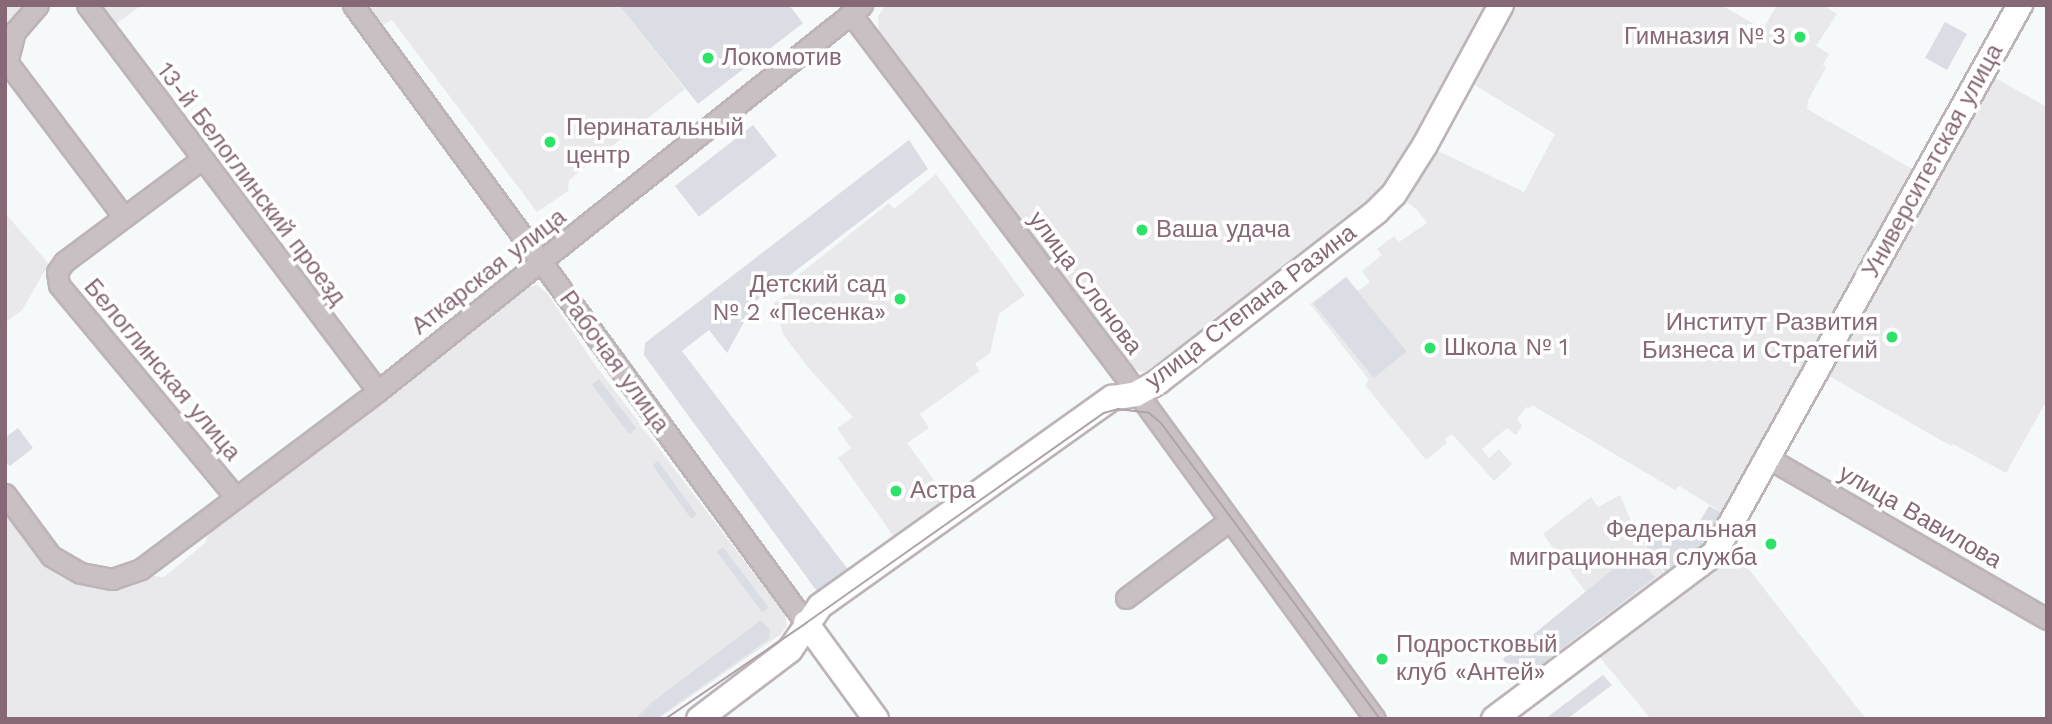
<!DOCTYPE html>
<meta charset="utf-8">
<style>
body{margin:0}
#map{position:relative;width:2052px;height:724px;overflow:hidden;background:#f6f9f9;font-family:"Work Sans",sans-serif}
div>[style]{position:absolute}
[style*='--x']{left:calc(var(--x)*1px);top:calc(var(--y)*1px);width:calc(var(--w)*1px);rotate:calc(var(--a)*1deg)}
.built>*{inset:0;background:#e9e9eb}
.green>*{inset:0;background:#dadde3;transform-origin:0 0}
.roads{filter:drop-shadow(2px 0 #bdb4b8) drop-shadow(-2px 0 #bdb4b8) drop-shadow(0 2px #bdb4b8) drop-shadow(0 -2px #bdb4b8)}
.minor>*{height:19px;margin:-9.5px;padding:0 9.5px;transform-origin:9.5px;border-radius:9.5px;background:#c9c0c4}
.major>*{height:24px;margin:-12px;padding:0 12px;transform-origin:12px;border-radius:12px;background:#fff}
.tram>*{height:2px;margin:-1px;padding:0 1px;transform-origin:1px;border-radius:1px;background:#b0a3a9}
.dots>*{width:19px;height:19px;translate:-50% -50%;box-sizing:border-box;border:4px solid #fff;border-radius:50%}
span{translate:-50% -50%;white-space:nowrap;text-align:center;line-height:1.15;-webkit-text-stroke:7px #fff;paint-order:stroke}
.poi-label{font-size:24px;color:#876876}
.right{translate:-100% -50%;text-align:right}
.left{translate:0 -50%;text-align:left}
.street-label{font-size:24px;color:#876876}
.frame{position:absolute;inset:0;border:7px solid #876876;pointer-events:none}
</style>
<div id="map">
<div class="built">
<div style="clip-path:polygon(5px 5px,29px 5px,5px 37px)"></div>
<div style="clip-path:polygon(95px 5px,142px 5px,112px 27px)"></div>
<div style="clip-path:polygon(369px 5px,619px 5px,685px 89px,569px 180px,568px 191px,537px 212px,392px 20px,383px 25px)"></div>
<div style="clip-path:polygon(886px 5px,1492px 5px,1386px 187px,1369px 204px,1150px 371px,1141px 372px,1132px 368px,879px 36px,878px 16px)"></div>
<div style="clip-path:polygon(1510px 5px,1721px 5px,1763px 29px,1777px 5px,1822px 5px,1837px 14px,1816px 46px,1829px 54px,1823px 65px,1826px 68px,1808px 100px,1807px 109px,1914px 170px,1725px 514px,1679px 486px,1675px 490px,1532px 405px,1530px 409px,1526px 407px,1517px 419px,1522px 426px,1516px 435px,1507px 428px,1482px 449px,1489px 458px,1499px 449px,1512px 464px,1494px 481px,1452px 434px,1445px 439px,1447px 443px,1426px 460px,1365px 385px,1369px 380px,1310px 304px,1346px 277px,1358px 291px,1370px 282px,1362px 271px,1382px 255px,1377px 249px,1394px 236px,1399px 242px,1427px 223px,1417px 210px,1402px 198px,1432px 148px,1524px 192px,1555px 134px,1468px 81px)"></div>
<div style="clip-path:polygon(1990px 75px,2047px 107px,2047px 400px,2006px 473px,1953px 444px,1951px 446px,1827px 375px)"></div>
<div style="clip-path:polygon(936px 174px,1025px 295px,999px 314px,990px 353px,975px 364px,980px 371px,920px 414px,929px 428px,907px 443px,952px 505px,899px 544px,838px 458px,851px 448px,837px 428px,853px 417px,806px 365px,783px 334px,774px 303px,787px 295px,782px 288px,889px 203px,894px 209px)"></div>
<div style="clip-path:polygon(5px 213px,49px 264px,22px 310px,5px 323px)"></div>
<div style="clip-path:polygon(537px 285px,547px 293px,593px 362px,785px 614px,787px 626px,781px 634px,658px 719px,5px 719px,5px 502px,49px 565px,164px 577px,205px 543px,213px 522px,525px 288px)"></div>
<div style="clip-path:polygon(1620px 495px,1638px 538px,1667px 577px,1608px 622px,1543px 534px,1591px 497px,1598px 507px)"></div>
<div style="clip-path:polygon(1733px 549px,1866px 719px,1651px 719px,1597px 654px,1721px 562px)"></div>
</div>
<div class="green">
<div style="clip-path:polygon(619px 5px,789px 5px,803px 23px,698px 104px)"></div>
<div style="left:1945px;top:22px;width:25px;height:41px;rotate:29deg"></div>
<div style="left:753px;top:125px;width:39px;height:99px;rotate:52deg"></div>
<div style="clip-path:polygon(909px 140px,928px 169px,755px 302px,727px 353px,709px 330px,682px 351px,853px 576px,819px 594px,644px 355px,645px 343px)"></div>
<div style="left:1346px;top:277px;width:96px;height:42px;rotate:51deg"></div>
<div style="left:599px;top:379px;width:62px;height:9px;rotate:53deg"></div>
<div style="clip-path:polygon(18px 428px,33px 448px,10px 466px,5px 461px,5px 438px)"></div>
<div style="left:658px;top:461px;width:66px;height:7px;rotate:54deg"></div>
<div style="clip-path:polygon(1709px 506px,1721px 512px,1702px 546px,1665px 572px,1643px 543px,1659px 530px,1688px 540px)"></div>
<div style="left:723px;top:547px;width:76px;height:8px;rotate:53deg"></div>
<div style="clip-path:polygon(1633px 553px,1655px 577px,1519px 682px,1503px 659px)"></div>
<div style="clip-path:polygon(761px 620px,770px 630px,769px 639px,656px 719px,640px 719px,638px 716px,651px 703px)"></div>
<div style="clip-path:polygon(1603px 675px,1612px 685px,1567px 719px,1545px 719px)"></div>
</div>
<div class="roads">
<div class="minor">
<div style="--x:38;--y:5;--w:35;--a:131"></div>
<div style="--x:15;--y:31;--w:32;--a:104"></div>
<div style="--x:7;--y:62;--w:194;--a:53"></div>
<div style="--x:87;--y:5;--w:483;--a:53"></div>
<div style="--x:353;--y:5;--w:766;--a:53.76"></div>
<div style="--x:851;--y:14;--w:449;--a:52.9"></div>
<div style="--x:1122;--y:372;--w:429;--a:53.9"></div>
<div style="--x:202;--y:159;--w:172;--a:143.3"></div>
<div style="--x:64;--y:262;--w:12;--a:125"></div>
<div style="--x:57;--y:272;--w:13;--a:81"></div>
<div style="--x:59;--y:285;--w:275;--a:50.2"></div>
<div style="--x:1768;--y:458;--w:322;--a:30"></div>
<div style="--x:5;--y:494;--w:77;--a:53.4"></div>
<div style="--x:51;--y:556;--w:34;--a:30"></div>
<div style="--x:81;--y:573;--w:32;--a:11"></div>
<div style="--x:112;--y:579;--w:31;--a:-19"></div>
<div style="--x:141;--y:569;--w:296;--a:-36.9"></div>
<div style="--x:378;--y:391;--w:619;--a:-38.57"></div>
<div style="--x:1126;--y:598;--w:129;--a:-36.8"></div>
</div>
<div class="major">
<div style="--x:806;--y:623;--w:119;--a:53.9"></div>
<div style="--x:699;--y:719;--w:114;--a:-37.2"></div>
<div style="--x:790;--y:650;--w:53;--a:-55.7"></div>
<div style="--x:820;--y:606;--w:359;--a:-35.5"></div>
<div style="--x:1112;--y:398;--w:24;--a:-9"></div>
<div style="--x:1136;--y:394;--w:26;--a:-29"></div>
<div style="--x:1159;--y:381;--w:276;--a:-37.9"></div>
<div style="--x:1377;--y:211;--w:24;--a:-45"></div>
<div style="--x:1394;--y:194;--w:58;--a:-57.7"></div>
<div style="--x:1425;--y:145;--w:159;--a:-61.5"></div>
<div style="--x:1494;--y:719;--w:275;--a:-36.9"></div>
<div style="--x:1714;--y:554;--w:629;--a:-60.87"></div>
</div>
</div>
<div class="tram">
<div style="--x:665;--y:719;--w:171;--a:-34.2"></div>
<div style="--x:806;--y:623;--w:365;--a:-35.2"></div>
<div style="--x:1104;--y:413;--w:15;--a:-16"></div>
<div style="--x:1118;--y:409;--w:31;--a:7"></div>
<div style="--x:1149;--y:413;--w:16;--a:40"></div>
<div style="--x:1161;--y:423;--w:368;--a:53.5"></div>
</div>
<div class="dots">
<div style="left:1800px;top:37px;background:#2ee168"></div>
<div style="left:708px;top:58px;background:#2ee168"></div>
<div style="left:550px;top:142px;background:#2ee168"></div>
<div style="left:1142px;top:230px;background:#2ee168"></div>
<div style="left:900px;top:299px;background:#2ee168"></div>
<div style="left:1892px;top:337px;background:#2ee168"></div>
<div style="left:1430px;top:348px;background:#2ee168"></div>
<div style="left:896px;top:491px;background:#2ee168"></div>
<div style="left:1771px;top:544px;background:#2ee168"></div>
<div style="left:1382px;top:659px;background:#2ee168"></div>
</div>
<div class="poi-label">
<span class="right" style="left:1786px;top:37px">Гимназия № 3</span>
<span class="left" style="left:722px;top:58px">Локомотив</span>
<span class="left" style="left:566px;top:142px">Перинатальный<br>центр</span>
<span class="left" style="left:1156px;top:230px">Ваша удача</span>
<span class="right" style="left:886px;top:299px">Детский сад<br>№ 2 «Песенка»</span>
<span class="right" style="left:1878px;top:337px">Институт Развития<br>Бизнеса и Стратегий</span>
<span class="left" style="left:1444px;top:348px">Школа № 1</span>
<span class="left" style="left:910px;top:491px">Астра</span>
<span class="right" style="left:1757px;top:544px">Федеральная<br>миграционная служба</span>
<span class="left" style="left:1396px;top:659px">Подростковый<br>клуб «Антей»</span>
</div>
<div class="street-label">
<span style="left:1933px;top:161px;rotate:-61deg">Университетская улица</span>
<span style="left:251px;top:184px;rotate:53deg">13-й Белоглинский проезд</span>
<span style="left:489px;top:272px;rotate:-38deg">Аткарская улица</span>
<span style="left:1085px;top:283px;rotate:53deg">улица Слонова</span>
<span style="left:1251px;top:307px;rotate:-37deg">улица Степана Разина</span>
<span style="left:614px;top:362px;rotate:54deg">Рабочая улица</span>
<span style="left:162px;top:370px;rotate:50deg">Белоглинская улица</span>
<span style="left:1920px;top:517px;rotate:30deg">улица Вавилова</span>
</div>
<div class="frame"></div>
</div>
